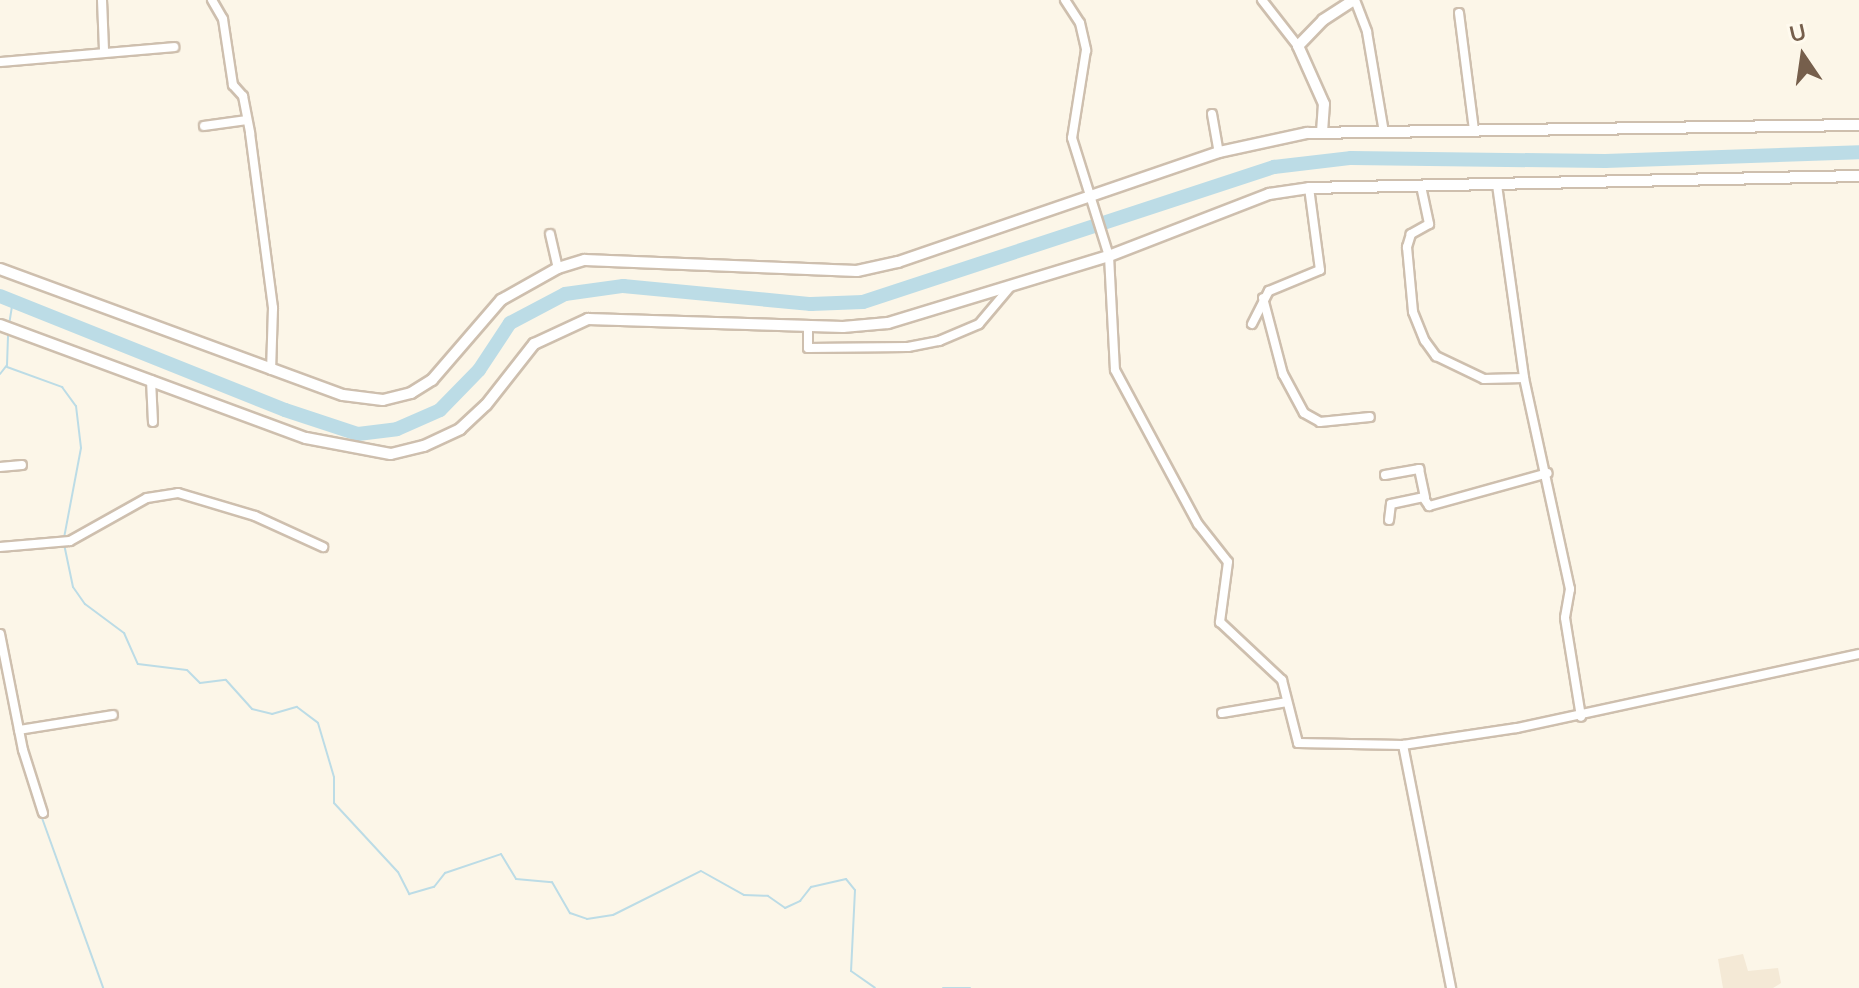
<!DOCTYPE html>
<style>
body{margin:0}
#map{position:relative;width:1859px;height:988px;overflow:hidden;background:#fcf6e8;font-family:Mulish,sans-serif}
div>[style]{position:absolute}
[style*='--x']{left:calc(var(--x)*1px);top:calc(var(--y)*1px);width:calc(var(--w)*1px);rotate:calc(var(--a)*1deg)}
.residential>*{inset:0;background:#f4e9d6}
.stream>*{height:2px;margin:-1px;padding:0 1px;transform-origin:1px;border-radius:1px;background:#bcdce6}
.river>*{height:14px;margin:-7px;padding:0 7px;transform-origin:7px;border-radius:7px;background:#bcdce6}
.roads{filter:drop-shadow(2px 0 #cebfae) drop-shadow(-2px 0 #cebfae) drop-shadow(0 2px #cebfae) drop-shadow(0 -2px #cebfae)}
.minor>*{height:8px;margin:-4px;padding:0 4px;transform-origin:4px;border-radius:4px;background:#fff}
.tertiary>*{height:10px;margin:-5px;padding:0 5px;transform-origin:5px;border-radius:5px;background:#fff}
span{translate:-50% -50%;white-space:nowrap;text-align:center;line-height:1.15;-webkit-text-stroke:7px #fffaee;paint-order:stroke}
.north{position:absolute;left:1763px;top:16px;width:80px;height:80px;-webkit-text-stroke:6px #fffaee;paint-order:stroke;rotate:347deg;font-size:22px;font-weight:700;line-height:32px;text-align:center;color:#765f4c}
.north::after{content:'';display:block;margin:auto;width:28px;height:36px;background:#765f4c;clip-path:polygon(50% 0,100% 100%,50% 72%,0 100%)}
</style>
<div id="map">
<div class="residential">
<div style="clip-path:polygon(1743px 954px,1748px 971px,1778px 968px,1781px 983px,1773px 988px,1723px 988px,1718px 959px)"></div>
</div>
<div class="stream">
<div style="--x:9;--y:325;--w:24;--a:-81"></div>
<div style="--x:7;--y:367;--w:59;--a:20"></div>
<div style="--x:62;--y:387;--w:24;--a:54"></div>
<div style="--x:76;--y:406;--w:42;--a:83.2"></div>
<div style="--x:81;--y:448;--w:92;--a:100.7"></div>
<div style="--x:0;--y:374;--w:11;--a:-52"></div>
<div style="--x:7;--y:365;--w:34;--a:-88"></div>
<div style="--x:64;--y:544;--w:44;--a:78.2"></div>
<div style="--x:73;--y:587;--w:21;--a:55"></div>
<div style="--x:85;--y:604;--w:49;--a:36.6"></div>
<div style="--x:124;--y:633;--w:34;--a:66"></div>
<div style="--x:138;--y:664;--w:49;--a:7"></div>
<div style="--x:187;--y:670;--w:18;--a:45"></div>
<div style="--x:200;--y:683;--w:26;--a:-7"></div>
<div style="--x:226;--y:680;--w:39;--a:48"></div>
<div style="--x:252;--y:709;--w:21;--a:14"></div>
<div style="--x:272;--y:714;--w:26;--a:-16"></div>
<div style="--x:297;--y:707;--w:26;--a:37"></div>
<div style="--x:318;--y:723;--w:56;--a:73.5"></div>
<div style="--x:334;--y:777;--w:26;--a:90"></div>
<div style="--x:334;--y:803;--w:94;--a:47.2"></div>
<div style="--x:398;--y:872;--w:25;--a:63"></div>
<div style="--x:409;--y:894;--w:26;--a:-16"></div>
<div style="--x:434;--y:887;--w:18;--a:-52"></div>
<div style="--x:445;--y:873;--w:59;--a:-18.7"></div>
<div style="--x:501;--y:854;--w:29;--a:59"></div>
<div style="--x:516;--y:879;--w:36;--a:5"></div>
<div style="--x:552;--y:882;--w:36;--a:60"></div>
<div style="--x:570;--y:913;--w:18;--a:19"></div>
<div style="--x:587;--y:919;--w:26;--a:-9"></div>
<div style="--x:613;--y:915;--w:98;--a:-26.6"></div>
<div style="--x:701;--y:871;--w:49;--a:29.2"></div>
<div style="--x:744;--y:895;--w:24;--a:2"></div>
<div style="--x:768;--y:896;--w:21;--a:35"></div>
<div style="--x:785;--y:908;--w:17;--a:-25"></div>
<div style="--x:800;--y:901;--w:18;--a:-52"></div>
<div style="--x:811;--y:887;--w:36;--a:-13"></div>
<div style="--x:846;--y:879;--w:14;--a:51"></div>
<div style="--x:855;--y:890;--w:81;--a:92.8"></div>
<div style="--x:851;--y:971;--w:29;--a:35"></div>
<div style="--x:9;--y:702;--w:22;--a:77"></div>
<div style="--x:24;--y:768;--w:234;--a:70.2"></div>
<div style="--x:943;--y:988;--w:27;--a:0"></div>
</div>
<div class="river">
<div style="--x:0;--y:296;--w:307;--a:21.8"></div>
<div style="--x:285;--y:410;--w:77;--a:18.2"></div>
<div style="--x:358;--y:434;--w:39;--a:-7"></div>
<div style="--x:397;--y:429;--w:47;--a:-23.8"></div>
<div style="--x:440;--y:410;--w:56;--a:-45.7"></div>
<div style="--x:479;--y:370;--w:56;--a:-56.6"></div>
<div style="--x:510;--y:323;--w:62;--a:-27.8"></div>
<div style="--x:565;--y:294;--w:59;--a:-7.9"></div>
<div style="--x:623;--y:286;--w:189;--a:5.5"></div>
<div style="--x:811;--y:304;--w:52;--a:-2.2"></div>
<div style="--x:863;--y:302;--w:433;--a:-18.2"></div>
<div style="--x:1274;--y:167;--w:78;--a:-6.7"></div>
<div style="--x:1351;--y:158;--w:254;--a:0.7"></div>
<div style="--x:1605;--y:161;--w:254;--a:-2"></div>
</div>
<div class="roads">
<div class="minor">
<div style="--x:102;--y:0;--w:50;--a:87.7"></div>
<div style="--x:212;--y:0;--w:22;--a:60"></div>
<div style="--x:223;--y:19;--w:67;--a:81.4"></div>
<div style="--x:233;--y:85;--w:15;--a:48"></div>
<div style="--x:243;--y:96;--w:38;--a:79"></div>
<div style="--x:250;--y:133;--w:177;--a:82.5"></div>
<div style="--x:273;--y:308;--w:62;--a:91.8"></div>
<div style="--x:1065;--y:0;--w:27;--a:57"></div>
<div style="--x:1080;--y:23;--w:28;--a:77"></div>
<div style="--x:1086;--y:50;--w:89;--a:99"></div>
<div style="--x:1072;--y:138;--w:124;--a:72.6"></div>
<div style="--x:1109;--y:256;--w:114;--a:87"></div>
<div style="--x:1115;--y:370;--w:175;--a:61.7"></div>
<div style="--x:1198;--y:524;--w:48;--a:51.7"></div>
<div style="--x:1228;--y:562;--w:61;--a:97.6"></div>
<div style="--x:1220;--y:622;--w:85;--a:43.1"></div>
<div style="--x:1282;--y:680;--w:65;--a:75.7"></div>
<div style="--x:1298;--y:743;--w:105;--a:1.1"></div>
<div style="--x:1403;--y:745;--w:115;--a:-8.5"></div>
<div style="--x:1517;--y:728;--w:350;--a:-12.2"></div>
<div style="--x:1262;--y:0;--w:58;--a:52"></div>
<div style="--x:1355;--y:0;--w:34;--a:69"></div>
<div style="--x:1367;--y:32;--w:101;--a:80.4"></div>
<div style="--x:1459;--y:13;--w:118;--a:82.7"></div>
<div style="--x:0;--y:62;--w:175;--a:-4.9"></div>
<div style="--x:1212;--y:114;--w:39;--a:80"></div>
<div style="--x:204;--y:126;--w:43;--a:-7.9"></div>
<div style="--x:1497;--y:185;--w:195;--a:82"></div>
<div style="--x:1524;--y:378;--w:216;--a:77.7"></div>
<div style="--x:1570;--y:589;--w:29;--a:100"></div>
<div style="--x:1565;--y:618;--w:100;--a:80.8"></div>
<div style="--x:1421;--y:186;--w:39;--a:78"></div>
<div style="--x:1429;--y:224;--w:21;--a:151"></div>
<div style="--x:1411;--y:234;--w:14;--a:107"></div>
<div style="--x:1407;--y:247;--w:65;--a:84.7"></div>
<div style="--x:1413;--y:312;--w:31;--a:68"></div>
<div style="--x:1425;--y:341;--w:19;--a:54"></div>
<div style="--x:1436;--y:356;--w:53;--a:25.6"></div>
<div style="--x:1484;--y:379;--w:40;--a:-1.4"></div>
<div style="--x:550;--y:234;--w:35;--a:77"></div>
<div style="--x:1263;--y:298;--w:79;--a:75.3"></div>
<div style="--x:1283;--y:374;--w:44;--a:61.7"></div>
<div style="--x:1304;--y:413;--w:18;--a:29"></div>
<div style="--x:1320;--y:422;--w:50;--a:-5.7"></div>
<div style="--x:1252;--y:324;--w:37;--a:-63"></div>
<div style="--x:1269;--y:291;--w:55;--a:-22.4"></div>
<div style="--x:1320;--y:270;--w:83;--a:-97.6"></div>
<div style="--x:808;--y:327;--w:21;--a:90"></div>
<div style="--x:808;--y:348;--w:100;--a:-0.6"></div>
<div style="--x:908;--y:347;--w:32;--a:-11"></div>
<div style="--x:939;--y:341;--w:43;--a:-23"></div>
<div style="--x:979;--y:324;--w:50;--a:-49.9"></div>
<div style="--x:151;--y:380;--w:42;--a:87.3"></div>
<div style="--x:0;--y:467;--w:22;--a:-5"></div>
<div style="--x:1385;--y:475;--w:35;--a:-10"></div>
<div style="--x:1419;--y:469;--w:29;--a:78"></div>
<div style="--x:1389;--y:520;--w:16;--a:-83"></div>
<div style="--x:1391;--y:504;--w:33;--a:-12"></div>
<div style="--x:1423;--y:497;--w:11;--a:56"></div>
<div style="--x:1429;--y:506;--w:123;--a:-15.5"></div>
<div style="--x:0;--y:547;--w:70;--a:-4.9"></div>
<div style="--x:70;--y:541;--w:88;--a:-29.2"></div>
<div style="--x:147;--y:498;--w:31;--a:-9"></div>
<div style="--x:178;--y:493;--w:80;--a:16.6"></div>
<div style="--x:255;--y:516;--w:75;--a:24.5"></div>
<div style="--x:0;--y:634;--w:118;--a:78.8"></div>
<div style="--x:23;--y:750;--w:66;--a:72.4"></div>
<div style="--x:1222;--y:713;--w:66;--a:-9.6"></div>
<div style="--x:19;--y:730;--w:95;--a:-9.1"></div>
<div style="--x:1403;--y:745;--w:248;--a:78.8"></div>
</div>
<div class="tertiary">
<div style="--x:1322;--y:132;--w:28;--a:-86"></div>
<div style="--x:1324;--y:104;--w:64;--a:-114.1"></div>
<div style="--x:1298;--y:46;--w:36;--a:-46"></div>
<div style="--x:1323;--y:20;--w:37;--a:-33"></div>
<div style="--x:0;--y:269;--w:365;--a:20.2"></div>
<div style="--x:343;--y:395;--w:40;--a:7.1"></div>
<div style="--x:383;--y:400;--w:29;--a:-14"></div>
<div style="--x:411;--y:393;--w:25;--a:-32"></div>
<div style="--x:432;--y:380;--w:106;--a:-49.2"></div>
<div style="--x:501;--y:300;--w:65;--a:-29.3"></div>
<div style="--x:558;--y:268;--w:28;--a:-17"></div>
<div style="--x:585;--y:260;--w:272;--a:2.3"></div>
<div style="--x:857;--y:271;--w:42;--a:-12.4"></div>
<div style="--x:898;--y:262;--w:339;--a:-18.9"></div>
<div style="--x:1219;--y:152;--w:90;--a:-12.2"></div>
<div style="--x:1307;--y:133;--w:552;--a:-0.83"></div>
<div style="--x:0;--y:325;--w:326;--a:20.3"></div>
<div style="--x:306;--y:438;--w:86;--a:10.7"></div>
<div style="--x:391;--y:454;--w:34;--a:-14"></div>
<div style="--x:424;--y:446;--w:40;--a:-25"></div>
<div style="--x:460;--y:429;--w:35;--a:-43"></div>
<div style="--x:486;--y:405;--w:78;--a:-51.8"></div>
<div style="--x:534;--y:344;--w:60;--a:-24.8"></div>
<div style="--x:588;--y:319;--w:255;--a:1.8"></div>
<div style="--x:843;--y:327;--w:45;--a:-5.1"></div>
<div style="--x:888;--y:323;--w:231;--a:-16.9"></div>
<div style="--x:1109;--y:256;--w:172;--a:-21.2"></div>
<div style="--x:1269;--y:194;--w:40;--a:-8.5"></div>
<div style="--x:1309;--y:188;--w:550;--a:-1.25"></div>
</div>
</div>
<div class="north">U</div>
</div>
